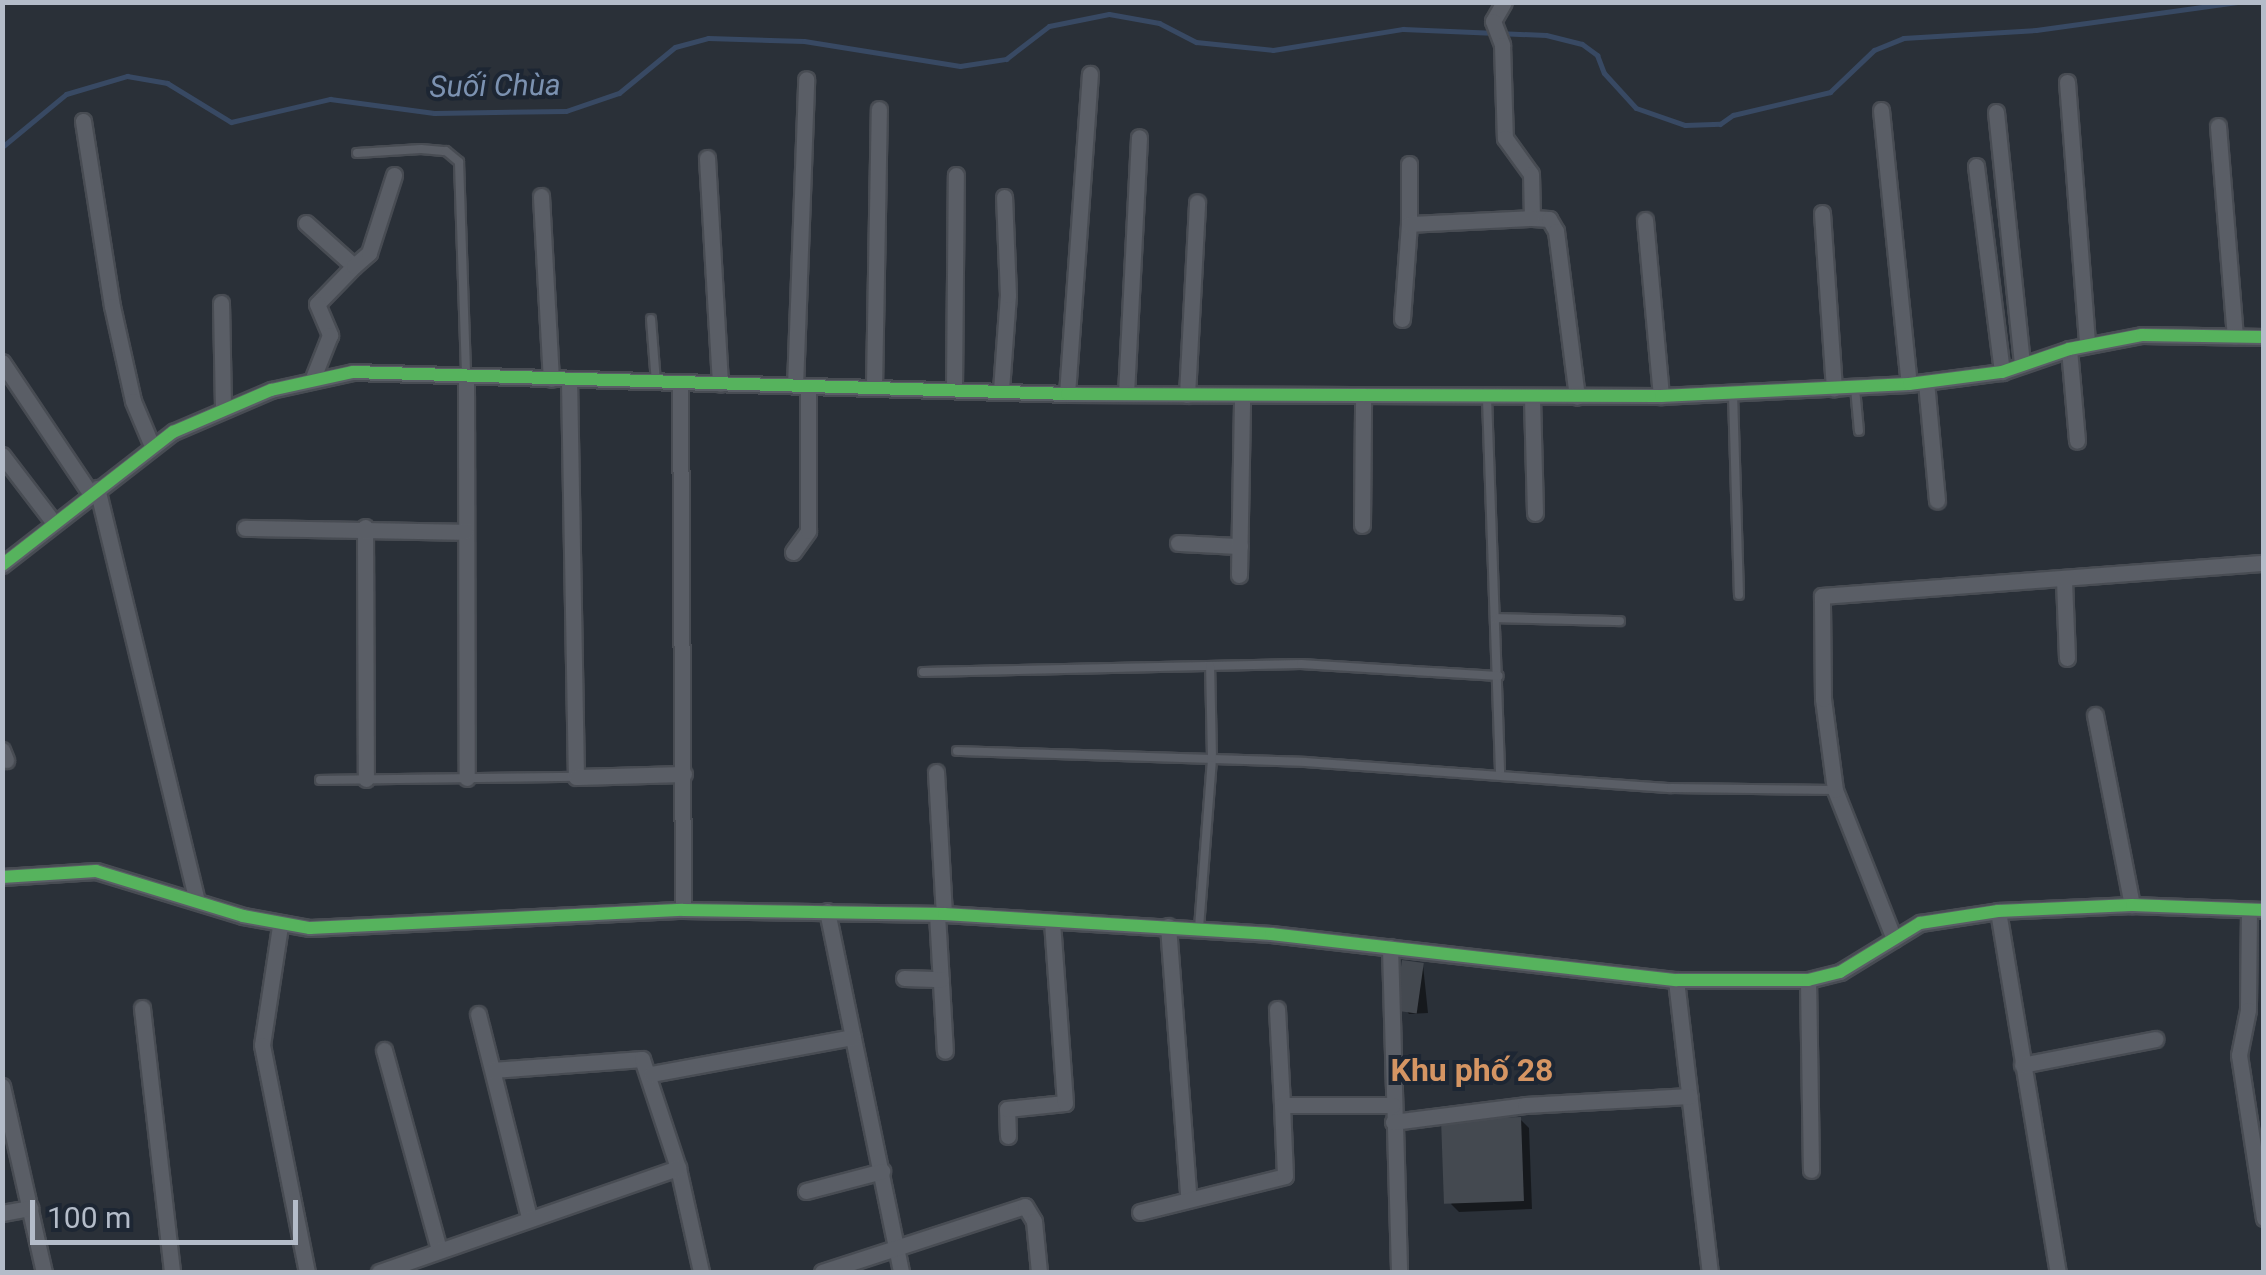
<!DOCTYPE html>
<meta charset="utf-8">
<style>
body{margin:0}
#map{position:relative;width:2266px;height:1275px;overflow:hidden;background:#2a3038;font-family:Roboto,sans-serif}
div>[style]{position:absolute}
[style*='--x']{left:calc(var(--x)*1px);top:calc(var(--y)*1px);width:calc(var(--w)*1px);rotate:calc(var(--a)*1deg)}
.shadow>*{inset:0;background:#0007}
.stream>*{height:5px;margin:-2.5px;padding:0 2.5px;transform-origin:2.5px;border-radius:2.5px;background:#384963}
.building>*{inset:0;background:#444950;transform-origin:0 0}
.roads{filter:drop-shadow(2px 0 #484c53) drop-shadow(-2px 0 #484c53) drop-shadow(0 2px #484c53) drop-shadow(0 -2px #484c53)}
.lane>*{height:8px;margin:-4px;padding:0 4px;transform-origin:4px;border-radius:4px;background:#5a5e66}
.street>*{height:15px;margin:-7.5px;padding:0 7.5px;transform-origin:7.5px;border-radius:7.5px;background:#5a5e66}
.cycleway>*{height:12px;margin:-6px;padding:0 6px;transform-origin:6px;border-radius:6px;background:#56b35d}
span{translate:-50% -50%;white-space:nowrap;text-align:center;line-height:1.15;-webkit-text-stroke:8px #1d2633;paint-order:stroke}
.water-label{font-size:30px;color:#7c92b1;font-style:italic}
.quarter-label{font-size:32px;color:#d59563;font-weight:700}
.frame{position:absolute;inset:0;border:5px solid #b4bcc9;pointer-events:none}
.scale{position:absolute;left:30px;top:1200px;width:268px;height:45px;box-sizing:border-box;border:5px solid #b4bcc9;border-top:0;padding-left:12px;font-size:30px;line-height:35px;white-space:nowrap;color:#b4bcc9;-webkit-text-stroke:8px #1d2633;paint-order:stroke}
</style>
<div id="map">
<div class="shadow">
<div style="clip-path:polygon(1423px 965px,1428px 1013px,1409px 1014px,1406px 1010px)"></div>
<div style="clip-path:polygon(1520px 1119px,1529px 1128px,1532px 1209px,1459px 1212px,1451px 1204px)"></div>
</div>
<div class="stream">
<div style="--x:2;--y:147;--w:83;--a:-39.6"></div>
<div style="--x:66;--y:94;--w:64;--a:-16.4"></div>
<div style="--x:127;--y:76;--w:41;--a:9.9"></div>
<div style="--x:167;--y:83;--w:75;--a:31.4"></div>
<div style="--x:231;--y:122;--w:102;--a:-13.1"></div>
<div style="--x:330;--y:99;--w:105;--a:7.7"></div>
<div style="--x:434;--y:113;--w:132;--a:-0.9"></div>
<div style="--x:566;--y:111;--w:56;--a:-18.8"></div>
<div style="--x:619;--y:93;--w:72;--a:-39.4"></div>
<div style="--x:675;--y:47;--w:34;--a:-15"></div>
<div style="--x:708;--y:38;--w:96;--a:1.8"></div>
<div style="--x:804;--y:41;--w:158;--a:9.1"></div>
<div style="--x:960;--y:66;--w:47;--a:-8.7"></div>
<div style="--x:1006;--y:59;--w:54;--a:-37.5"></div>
<div style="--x:1049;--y:26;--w:61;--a:-11.3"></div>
<div style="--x:1109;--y:14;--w:51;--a:10.2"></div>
<div style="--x:1159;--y:23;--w:42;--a:27.2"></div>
<div style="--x:1196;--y:42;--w:77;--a:5.9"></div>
<div style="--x:1273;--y:50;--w:132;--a:-9.2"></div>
<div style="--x:1403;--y:29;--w:143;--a:2.4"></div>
<div style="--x:1546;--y:35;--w:37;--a:14"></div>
<div style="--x:1582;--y:44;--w:19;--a:36"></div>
<div style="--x:1597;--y:55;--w:19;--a:69"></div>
<div style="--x:1604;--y:73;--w:47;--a:47.6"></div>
<div style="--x:1636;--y:108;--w:52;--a:19.1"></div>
<div style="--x:1685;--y:125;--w:35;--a:-2"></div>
<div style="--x:1720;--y:124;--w:16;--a:-35"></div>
<div style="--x:1733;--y:115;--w:100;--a:-13.3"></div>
<div style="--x:1830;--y:92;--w:61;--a:-43.7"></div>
<div style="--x:1874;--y:50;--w:31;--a:-22"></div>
<div style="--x:1903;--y:38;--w:133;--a:-3.4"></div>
<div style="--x:2036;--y:30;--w:205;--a:-7.9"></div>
</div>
<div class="building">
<div style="left:1402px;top:960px;width:22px;height:51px;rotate:8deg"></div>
<div style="left:1521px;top:1117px;width:84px;height:80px;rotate:88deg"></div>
</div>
<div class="roads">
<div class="lane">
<div style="--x:357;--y:153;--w:64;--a:-3.6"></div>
<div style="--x:421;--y:149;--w:25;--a:5"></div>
<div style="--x:446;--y:151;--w:17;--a:40"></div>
<div style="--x:459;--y:162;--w:213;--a:88.1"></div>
<div style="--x:651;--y:319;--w:63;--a:85.5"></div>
<div style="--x:1855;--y:388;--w:43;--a:84.7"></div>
<div style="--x:1733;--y:394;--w:201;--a:88.3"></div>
<div style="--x:1487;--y:398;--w:375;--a:88"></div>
<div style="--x:1496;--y:618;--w:124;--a:1.4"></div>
<div style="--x:923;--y:672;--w:378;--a:-1.2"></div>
<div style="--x:1301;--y:664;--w:198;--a:3.5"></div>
<div style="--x:957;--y:751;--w:348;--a:1.8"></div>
<div style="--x:1305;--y:762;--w:367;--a:4.1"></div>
<div style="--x:1671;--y:788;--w:164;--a:0.7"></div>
<div style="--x:320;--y:780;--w:256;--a:-0.7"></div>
<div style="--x:1199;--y:928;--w:170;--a:-85.6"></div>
<div style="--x:1212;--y:758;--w:92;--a:-91.2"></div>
</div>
<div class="street">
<div style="--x:1504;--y:2;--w:22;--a:120"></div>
<div style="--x:1493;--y:21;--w:26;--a:69"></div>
<div style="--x:1502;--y:45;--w:93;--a:88.2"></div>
<div style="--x:1505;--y:138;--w:44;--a:54.2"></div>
<div style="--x:1531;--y:174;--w:44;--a:88.7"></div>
<div style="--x:1532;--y:218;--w:17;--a:3"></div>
<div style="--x:1549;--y:219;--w:14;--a:60"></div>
<div style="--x:1556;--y:231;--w:167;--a:82.8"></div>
<div style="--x:2067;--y:82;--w:263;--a:85.6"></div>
<div style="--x:1881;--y:110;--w:275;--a:84.2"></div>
<div style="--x:1996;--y:112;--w:254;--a:84.1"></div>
<div style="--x:83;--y:121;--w:187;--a:81.1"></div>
<div style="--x:112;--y:306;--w:97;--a:77.5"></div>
<div style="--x:133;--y:401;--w:49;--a:67.1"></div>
<div style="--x:2218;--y:126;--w:211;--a:85.4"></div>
<div style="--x:707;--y:158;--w:226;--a:86.7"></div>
<div style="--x:1409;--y:164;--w:60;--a:90"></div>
<div style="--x:1976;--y:166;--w:208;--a:82.8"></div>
<div style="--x:541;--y:196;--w:183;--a:86.9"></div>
<div style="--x:1822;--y:213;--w:176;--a:86.1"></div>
<div style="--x:1645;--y:220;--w:177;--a:84.8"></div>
<div style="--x:306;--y:223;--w:64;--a:41.9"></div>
<div style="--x:354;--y:266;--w:53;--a:134.2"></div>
<div style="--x:317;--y:304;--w:34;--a:67"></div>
<div style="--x:330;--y:335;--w:46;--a:111.6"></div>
<div style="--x:354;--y:266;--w:20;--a:-41"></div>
<div style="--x:369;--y:253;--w:82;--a:-72.2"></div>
<div style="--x:221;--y:303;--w:105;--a:88.9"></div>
<div style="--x:1402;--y:319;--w:95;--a:-85.8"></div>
<div style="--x:1409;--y:224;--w:123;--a:-2.8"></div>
<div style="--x:2069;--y:349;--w:92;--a:85"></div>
<div style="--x:2;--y:362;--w:158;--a:56.1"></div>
<div style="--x:466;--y:375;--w:403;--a:89.9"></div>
<div style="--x:569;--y:379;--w:398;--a:89"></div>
<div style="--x:576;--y:777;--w:108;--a:-1.6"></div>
<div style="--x:1926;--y:382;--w:119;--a:84.7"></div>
<div style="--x:680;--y:383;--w:527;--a:89.67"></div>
<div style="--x:795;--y:386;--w:307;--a:-87.9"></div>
<div style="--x:874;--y:387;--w:278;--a:-89"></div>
<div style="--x:954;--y:389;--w:214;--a:-89.5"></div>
<div style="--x:1001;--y:390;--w:95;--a:-85.8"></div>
<div style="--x:1008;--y:295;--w:98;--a:-92.3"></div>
<div style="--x:1067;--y:394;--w:321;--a:-85.9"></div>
<div style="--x:1126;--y:394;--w:257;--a:-87.1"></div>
<div style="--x:1187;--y:395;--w:193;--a:-87"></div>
<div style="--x:1532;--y:398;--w:115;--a:88.5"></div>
<div style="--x:2;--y:455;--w:86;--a:52.6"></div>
<div style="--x:97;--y:488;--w:424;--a:76.4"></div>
<div style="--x:1362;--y:525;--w:127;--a:-89.5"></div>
<div style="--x:365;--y:527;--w:252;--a:89.8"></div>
<div style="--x:245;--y:528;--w:221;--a:1"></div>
<div style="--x:1178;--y:543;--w:62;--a:2.8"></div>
<div style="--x:793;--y:552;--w:26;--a:-54"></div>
<div style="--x:808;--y:531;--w:145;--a:-90"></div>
<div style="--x:2;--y:565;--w:217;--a:-37.9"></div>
<div style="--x:173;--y:432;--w:107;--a:-23.2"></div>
<div style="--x:271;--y:390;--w:84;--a:-12.4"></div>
<div style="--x:353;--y:372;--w:714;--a:1.76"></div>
<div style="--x:1067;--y:394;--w:594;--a:0.19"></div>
<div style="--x:1661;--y:396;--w:248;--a:-2.8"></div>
<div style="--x:1909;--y:384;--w:94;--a:-7.4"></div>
<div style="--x:2002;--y:372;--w:71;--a:-18.9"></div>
<div style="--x:2069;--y:349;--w:74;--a:-10.9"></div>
<div style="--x:2142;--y:335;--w:122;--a:0.9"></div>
<div style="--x:1239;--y:575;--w:179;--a:-89"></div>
<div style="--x:2064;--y:580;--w:78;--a:87.8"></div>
<div style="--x:2095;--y:715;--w:194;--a:79"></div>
<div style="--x:2;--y:750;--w:11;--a:68"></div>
<div style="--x:936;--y:772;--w:142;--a:86.8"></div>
<div style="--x:2;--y:877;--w:94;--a:-3.7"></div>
<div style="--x:96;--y:871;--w:154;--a:17"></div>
<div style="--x:243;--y:916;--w:68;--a:10.2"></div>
<div style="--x:310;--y:928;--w:373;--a:-2.8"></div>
<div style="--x:683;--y:910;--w:261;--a:0.9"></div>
<div style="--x:944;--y:914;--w:328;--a:3.5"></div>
<div style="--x:1271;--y:934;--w:408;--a:6.5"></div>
<div style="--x:1676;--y:980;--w:132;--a:0"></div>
<div style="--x:1808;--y:980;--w:33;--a:-14"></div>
<div style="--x:1840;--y:972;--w:94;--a:-31.5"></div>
<div style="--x:1920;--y:923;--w:79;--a:-8.7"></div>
<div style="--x:1998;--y:911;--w:134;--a:-2.6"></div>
<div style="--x:2132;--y:905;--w:132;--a:2.2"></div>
<div style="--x:2249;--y:910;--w:100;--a:90.6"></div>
<div style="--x:2248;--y:1010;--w:46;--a:101.3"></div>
<div style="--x:2239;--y:1055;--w:165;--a:81.3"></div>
<div style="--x:827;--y:911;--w:369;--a:78.4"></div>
<div style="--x:1998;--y:911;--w:366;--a:80.6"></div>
<div style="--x:937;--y:914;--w:137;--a:86.7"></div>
<div style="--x:280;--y:926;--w:120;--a:98.6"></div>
<div style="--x:262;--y:1045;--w:231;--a:78.8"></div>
<div style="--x:1168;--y:926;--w:270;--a:85.7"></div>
<div style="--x:1894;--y:939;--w:160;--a:-111.6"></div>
<div style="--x:1835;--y:790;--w:92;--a:-97.5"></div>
<div style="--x:1823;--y:699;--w:103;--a:-90.6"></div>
<div style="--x:1822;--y:596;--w:443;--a:-4.3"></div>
<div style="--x:1390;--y:947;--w:325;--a:88.4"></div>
<div style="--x:904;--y:978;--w:37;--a:2"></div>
<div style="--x:1676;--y:980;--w:294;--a:83.4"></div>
<div style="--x:1808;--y:980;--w:190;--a:89.1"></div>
<div style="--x:142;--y:1008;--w:266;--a:83.5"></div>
<div style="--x:1277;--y:1009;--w:96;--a:87"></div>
<div style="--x:478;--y:1014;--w:209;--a:75.9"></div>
<div style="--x:384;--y:1050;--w:206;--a:74.6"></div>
<div style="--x:2022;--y:1065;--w:136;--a:-11"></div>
<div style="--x:493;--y:1070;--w:149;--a:-4.2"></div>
<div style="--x:642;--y:1059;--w:115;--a:71.7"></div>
<div style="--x:678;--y:1168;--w:107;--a:77.5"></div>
<div style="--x:651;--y:1074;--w:205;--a:-10.4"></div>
<div style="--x:2;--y:1086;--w:191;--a:77.3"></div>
<div style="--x:1393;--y:1122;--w:133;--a:-7.3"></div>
<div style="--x:1525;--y:1105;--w:165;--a:-3.1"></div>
<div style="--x:1008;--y:1136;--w:27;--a:-92"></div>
<div style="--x:1007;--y:1109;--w:58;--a:-5.9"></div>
<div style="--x:1065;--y:1103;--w:182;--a:-94.1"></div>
<div style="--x:806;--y:1191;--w:79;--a:-14.7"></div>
<div style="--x:1140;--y:1212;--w:149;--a:-13.9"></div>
<div style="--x:1285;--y:1176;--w:71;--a:-92.4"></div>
<div style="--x:1282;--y:1105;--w:111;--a:0"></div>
<div style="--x:2;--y:1213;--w:29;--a:-10"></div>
<div style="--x:379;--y:1272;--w:317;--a:-19.2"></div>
<div style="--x:822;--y:1272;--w:213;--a:-18"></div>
<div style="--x:1025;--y:1206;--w:17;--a:59"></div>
<div style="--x:1034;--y:1221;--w:51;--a:84.4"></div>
</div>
</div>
<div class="cycleway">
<div style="--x:2;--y:565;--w:217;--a:-37.9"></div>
<div style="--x:173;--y:432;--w:107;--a:-23.2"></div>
<div style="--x:271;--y:390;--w:84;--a:-12.4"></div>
<div style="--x:353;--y:372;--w:714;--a:1.76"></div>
<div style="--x:1067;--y:394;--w:594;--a:0.19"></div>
<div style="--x:1661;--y:396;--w:248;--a:-2.8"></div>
<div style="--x:1909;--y:384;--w:94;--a:-7.4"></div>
<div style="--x:2002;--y:372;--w:71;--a:-18.9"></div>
<div style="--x:2069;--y:349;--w:74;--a:-10.9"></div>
<div style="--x:2142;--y:335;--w:122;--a:0.9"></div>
<div style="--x:2;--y:877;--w:94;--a:-3.7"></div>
<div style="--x:96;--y:871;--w:154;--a:17"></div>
<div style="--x:243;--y:916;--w:68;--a:10.2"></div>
<div style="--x:310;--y:928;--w:373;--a:-2.8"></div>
<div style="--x:683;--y:910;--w:261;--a:0.9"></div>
<div style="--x:944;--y:914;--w:328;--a:3.5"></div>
<div style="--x:1271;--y:934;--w:408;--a:6.5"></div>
<div style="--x:1676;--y:980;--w:132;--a:0"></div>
<div style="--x:1808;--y:980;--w:33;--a:-14"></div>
<div style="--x:1840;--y:972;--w:94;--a:-31.5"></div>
<div style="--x:1920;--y:923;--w:79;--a:-8.7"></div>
<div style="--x:1998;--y:911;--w:134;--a:-2.6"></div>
<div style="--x:2132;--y:905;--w:132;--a:2.2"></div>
</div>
<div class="water-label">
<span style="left:495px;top:86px;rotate:-1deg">Suối Chùa</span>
</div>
<div class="quarter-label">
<span style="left:1472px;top:1070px">Khu phố 28</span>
</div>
<div class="frame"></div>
<div class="scale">100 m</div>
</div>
